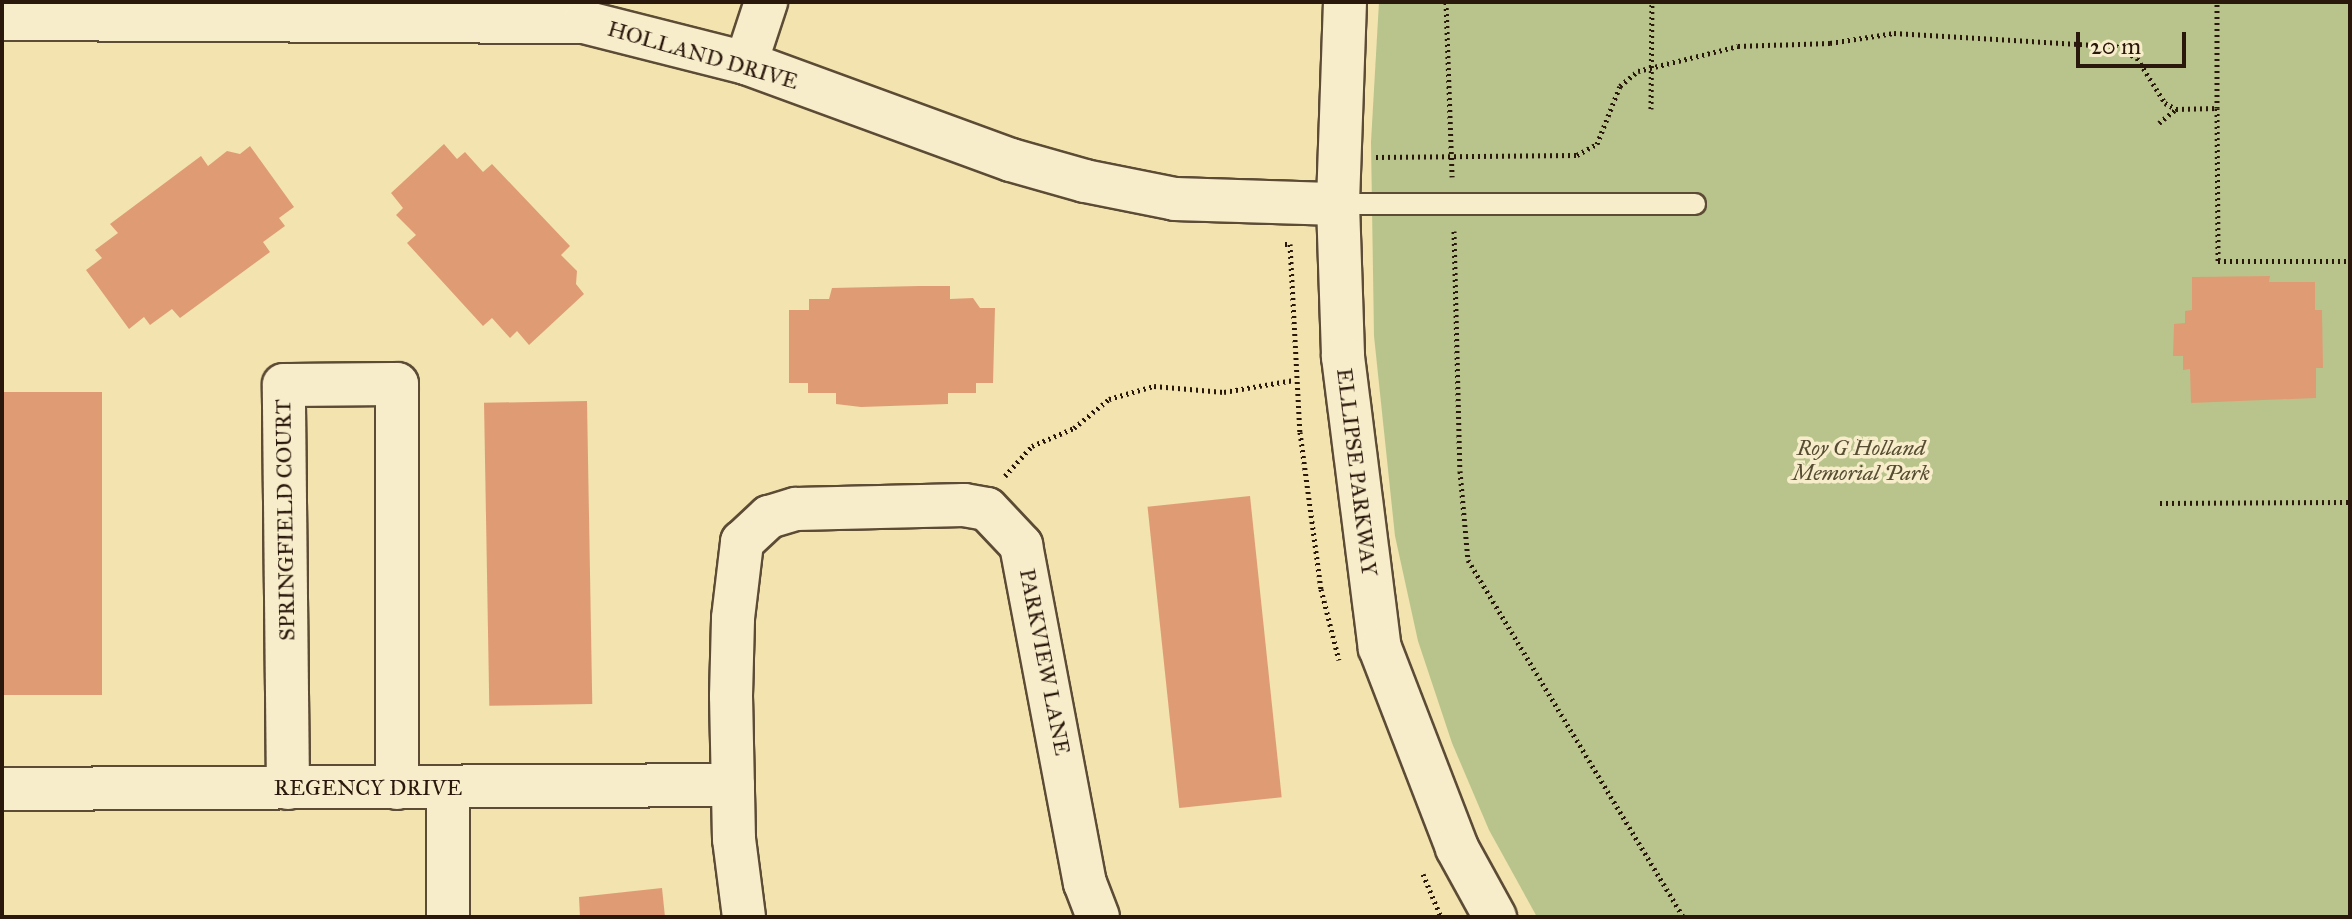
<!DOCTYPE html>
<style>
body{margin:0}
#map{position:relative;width:2352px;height:919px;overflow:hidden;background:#f2e3af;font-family:"IM FELL Great Primer",serif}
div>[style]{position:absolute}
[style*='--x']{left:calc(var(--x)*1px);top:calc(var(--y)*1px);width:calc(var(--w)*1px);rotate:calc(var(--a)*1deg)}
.green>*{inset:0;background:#b9c48c}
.building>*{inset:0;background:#df9c74;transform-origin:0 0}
.path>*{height:5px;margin-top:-2.5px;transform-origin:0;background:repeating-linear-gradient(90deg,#2a180c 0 2px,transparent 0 6px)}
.roads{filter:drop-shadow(2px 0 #5c4b35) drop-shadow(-2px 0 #5c4b35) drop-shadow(0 2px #5c4b35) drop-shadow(0 -2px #5c4b35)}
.service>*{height:20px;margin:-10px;padding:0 10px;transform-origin:10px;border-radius:10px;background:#f7edcb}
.minor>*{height:42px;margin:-21px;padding:0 21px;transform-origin:21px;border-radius:21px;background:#f7edcb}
span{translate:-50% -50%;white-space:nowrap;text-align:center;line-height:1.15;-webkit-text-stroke:7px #f7edcb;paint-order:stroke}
.street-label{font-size:22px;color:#2a180c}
.park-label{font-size:22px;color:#554c32;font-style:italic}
.frame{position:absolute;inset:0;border:4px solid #2a180c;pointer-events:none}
.scale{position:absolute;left:2076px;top:32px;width:110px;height:36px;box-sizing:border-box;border:4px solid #2a180c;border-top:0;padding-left:10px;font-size:24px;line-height:28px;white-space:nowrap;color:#2a180c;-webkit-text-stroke:6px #f7edcb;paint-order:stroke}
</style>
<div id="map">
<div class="green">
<div style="clip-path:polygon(1379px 2px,2350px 2px,2350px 917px,1537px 917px,1489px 830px,1452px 743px,1418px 641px,1395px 536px,1374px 336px,1371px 142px)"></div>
</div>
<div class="building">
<div style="clip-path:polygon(444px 144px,457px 159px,465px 152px,483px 172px,492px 164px,570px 246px,561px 255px,577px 271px,576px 284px,584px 294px,529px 345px,517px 331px,510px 338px,492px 318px,483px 326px,407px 243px,416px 235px,396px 215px,403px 208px,391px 193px)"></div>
<div style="clip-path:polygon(250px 146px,294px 207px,279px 218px,285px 226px,263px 242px,270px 252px,180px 318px,172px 309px,150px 325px,144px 317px,129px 329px,86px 270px,102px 258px,95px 250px,118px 233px,110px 224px,201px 156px,208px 166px,227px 151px,240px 154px)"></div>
<div style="clip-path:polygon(2270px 276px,2269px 282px,2315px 282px,2315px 310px,2322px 310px,2323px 368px,2316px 368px,2316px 398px,2191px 403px,2190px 369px,2183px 370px,2183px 356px,2173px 356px,2174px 324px,2185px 323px,2185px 311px,2192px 310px,2192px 277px)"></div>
<div style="clip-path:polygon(919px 286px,950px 286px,950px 299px,973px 298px,980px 308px,995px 308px,993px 383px,976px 383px,976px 393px,948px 393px,948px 404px,861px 407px,836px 404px,836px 393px,808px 393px,808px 383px,789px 383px,789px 310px,809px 310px,809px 299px,829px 299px,832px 288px)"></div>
<div style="left:102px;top:392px;width:303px;height:100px;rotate:90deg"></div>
<div style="left:587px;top:401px;width:303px;height:103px;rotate:89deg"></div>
<div style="left:1250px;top:496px;width:303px;height:103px;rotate:84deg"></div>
<div style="clip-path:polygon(662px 888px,665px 917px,580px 917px,579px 897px)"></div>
</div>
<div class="path">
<div style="--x:1446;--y:2;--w:175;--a:88"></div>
<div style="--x:2217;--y:108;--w:153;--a:89.6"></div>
<div style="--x:2218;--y:261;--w:132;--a:0"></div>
<div style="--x:1651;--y:109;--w:107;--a:-89.5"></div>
<div style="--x:2159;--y:123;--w:22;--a:-39"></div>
<div style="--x:2176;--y:109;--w:41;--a:-1.4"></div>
<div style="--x:2217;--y:108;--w:106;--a:-90"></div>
<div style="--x:1376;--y:157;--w:201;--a:-0.6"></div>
<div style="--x:1577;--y:155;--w:23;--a:-29"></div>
<div style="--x:1597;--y:144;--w:62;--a:-68.4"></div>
<div style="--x:1620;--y:86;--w:23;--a:-40"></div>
<div style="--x:1638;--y:71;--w:103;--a:-14"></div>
<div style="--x:1738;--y:46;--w:92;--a:-1.9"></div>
<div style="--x:1830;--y:43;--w:65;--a:-8.9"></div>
<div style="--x:1894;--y:33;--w:222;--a:3.4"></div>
<div style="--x:2116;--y:46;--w:24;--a:30"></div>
<div style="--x:2137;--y:58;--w:53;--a:58.1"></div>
<div style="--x:2165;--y:103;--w:13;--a:29"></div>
<div style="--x:1454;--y:231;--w:240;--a:88.6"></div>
<div style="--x:1460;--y:471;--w:89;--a:84.9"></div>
<div style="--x:1468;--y:560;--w:417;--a:58.9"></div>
<div style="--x:1285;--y:244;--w:5;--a:0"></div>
<div style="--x:1290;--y:244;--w:188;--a:87"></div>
<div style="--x:1300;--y:432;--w:158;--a:82.4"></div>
<div style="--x:1321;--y:589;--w:73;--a:75.8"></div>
<div style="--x:1005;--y:476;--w:40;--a:-48"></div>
<div style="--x:1032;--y:446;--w:46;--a:-23.2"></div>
<div style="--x:1074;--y:428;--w:45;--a:-39.6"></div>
<div style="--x:1109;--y:399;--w:47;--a:-16.1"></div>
<div style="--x:1154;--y:386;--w:70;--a:4.9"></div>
<div style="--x:1224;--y:392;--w:71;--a:-9.7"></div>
<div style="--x:2160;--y:503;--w:190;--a:-0.3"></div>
<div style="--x:1423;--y:874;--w:47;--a:67.3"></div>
</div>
<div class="roads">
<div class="service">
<div style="--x:1338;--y:204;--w:357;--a:0"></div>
</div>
<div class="minor">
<div style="--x:1345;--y:2;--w:202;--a:92"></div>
<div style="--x:1338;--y:204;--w:153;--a:88.1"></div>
<div style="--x:1343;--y:357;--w:293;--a:82.8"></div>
<div style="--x:1380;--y:648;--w:214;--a:68.9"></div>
<div style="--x:1457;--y:848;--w:79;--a:61.2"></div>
<div style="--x:2;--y:19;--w:582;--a:0.3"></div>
<div style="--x:584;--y:22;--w:167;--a:14.2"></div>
<div style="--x:746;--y:63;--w:282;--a:20.1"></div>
<div style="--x:1011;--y:160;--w:77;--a:15.8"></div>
<div style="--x:1085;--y:181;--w:92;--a:11.3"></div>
<div style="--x:1175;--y:199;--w:163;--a:1.8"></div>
<div style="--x:746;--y:63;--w:64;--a:-71.8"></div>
<div style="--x:448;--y:787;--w:130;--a:90"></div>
<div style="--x:288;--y:788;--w:403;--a:-90.6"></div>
<div style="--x:284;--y:385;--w:113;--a:-0.5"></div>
<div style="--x:397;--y:384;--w:404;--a:90"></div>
<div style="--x:2;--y:789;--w:731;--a:-0.31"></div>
<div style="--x:744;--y:917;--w:79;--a:-97.3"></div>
<div style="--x:734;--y:839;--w:143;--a:-91.2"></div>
<div style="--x:731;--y:696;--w:78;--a:-88.5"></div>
<div style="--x:733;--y:618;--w:77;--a:-83.2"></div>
<div style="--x:742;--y:542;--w:37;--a:-43"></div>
<div style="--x:769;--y:517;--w:28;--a:-17"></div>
<div style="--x:796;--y:509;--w:168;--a:-1.4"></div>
<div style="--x:964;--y:505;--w:23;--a:10"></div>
<div style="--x:987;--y:509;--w:50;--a:46.6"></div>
<div style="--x:1021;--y:545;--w:344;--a:79.3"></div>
<div style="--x:1085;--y:883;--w:36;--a:69"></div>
</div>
</div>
<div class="street-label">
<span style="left:703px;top:55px;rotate:16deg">HOLLAND DRIVE</span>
<span style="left:1357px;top:472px;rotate:83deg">ELLIPSE PARKWAY</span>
<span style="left:285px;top:520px;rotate:-91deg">SPRINGFIELD COURT</span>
<span style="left:1045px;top:662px;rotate:79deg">PARKVIEW LANE</span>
<span style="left:368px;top:788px">REGENCY DRIVE</span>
</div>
<div class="park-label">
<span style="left:1861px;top:460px">Roy G Holland<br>Memorial Park</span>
</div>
<div class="frame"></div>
<div class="scale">20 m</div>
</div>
